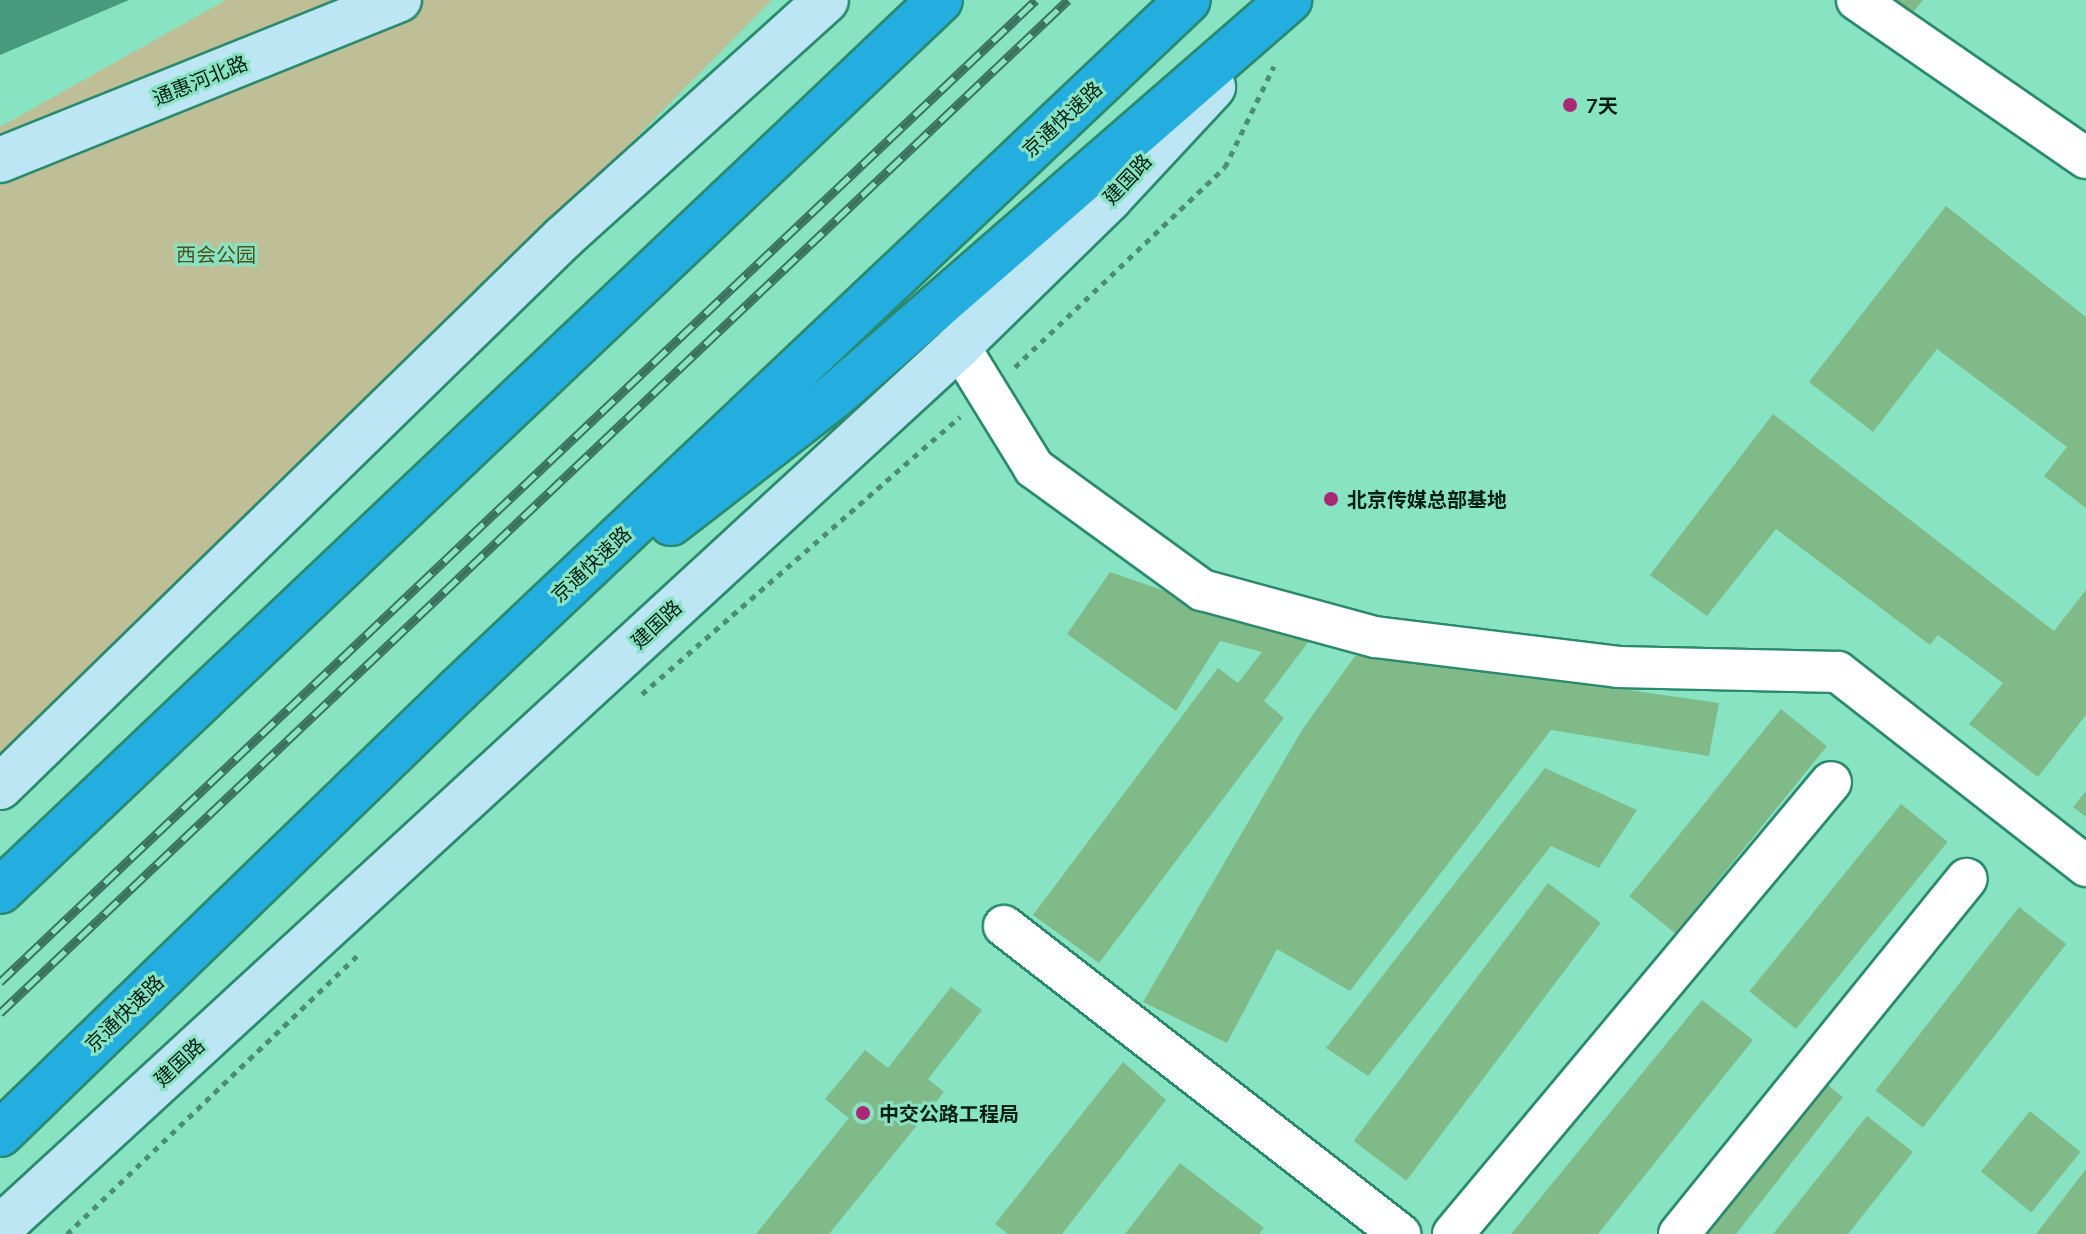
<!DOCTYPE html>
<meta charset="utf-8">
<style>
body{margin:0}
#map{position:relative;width:2086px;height:1234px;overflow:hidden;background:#88e3c2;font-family:Mulish,"Noto Sans SC",sans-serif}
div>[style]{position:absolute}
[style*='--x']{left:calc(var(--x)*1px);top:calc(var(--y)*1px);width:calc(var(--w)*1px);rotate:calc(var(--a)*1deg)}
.green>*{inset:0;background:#bebf96}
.water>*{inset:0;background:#479a7e}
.building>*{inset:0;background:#80ba89;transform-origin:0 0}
.path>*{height:5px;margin-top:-2.5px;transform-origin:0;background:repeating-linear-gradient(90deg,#4d8c76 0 6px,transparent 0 12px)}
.roads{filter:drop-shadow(2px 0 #2a8a6d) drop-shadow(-2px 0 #2a8a6d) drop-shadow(0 2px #2a8a6d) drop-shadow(0 -2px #2a8a6d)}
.street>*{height:40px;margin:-20px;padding:0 20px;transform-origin:20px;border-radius:20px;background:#fff}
.secondary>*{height:44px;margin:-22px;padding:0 22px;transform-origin:22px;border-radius:22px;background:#bde6f5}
.highway>*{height:44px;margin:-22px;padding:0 22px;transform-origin:22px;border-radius:22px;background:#24addf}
.rail>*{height:9px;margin-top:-4.5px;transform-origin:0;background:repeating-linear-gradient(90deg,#88e3c2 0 18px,#3b725f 0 36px);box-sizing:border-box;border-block:2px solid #3b725f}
.dots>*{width:22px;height:22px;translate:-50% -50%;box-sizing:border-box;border:4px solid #88e3c2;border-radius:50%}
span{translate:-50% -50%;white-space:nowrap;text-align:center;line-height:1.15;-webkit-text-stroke:6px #88e3c2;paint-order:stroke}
.street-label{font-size:20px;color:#031f16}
.poi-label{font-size:20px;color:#031f16;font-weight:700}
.left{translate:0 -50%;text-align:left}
.park-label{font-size:20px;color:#53521e}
</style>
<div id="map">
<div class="green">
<div style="clip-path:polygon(226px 0,772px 0,0 780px,0 127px)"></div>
</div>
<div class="water">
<div style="clip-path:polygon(0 0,129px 0,0 55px)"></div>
</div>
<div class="building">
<div style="clip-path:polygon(1883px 0,1923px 0,1908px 19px)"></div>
<div style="clip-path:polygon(1946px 206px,2086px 317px,2086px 508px,2044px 476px,2067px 447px,1937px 349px,1873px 432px,1809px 382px)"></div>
<div style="clip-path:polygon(1773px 414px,2054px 631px,2086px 590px,2086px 715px,2038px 777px,1969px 724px,2003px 683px,1938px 635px,1930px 645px,1776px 529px,1707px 616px,1650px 575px)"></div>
<div style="clip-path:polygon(1110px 572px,1309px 641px,1264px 701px,1284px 718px,1099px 963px,1033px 915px,1218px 668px,1238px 683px,1262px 652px,1220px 641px,1176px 711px,1067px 634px)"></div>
<div style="clip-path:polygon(1355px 656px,1391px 656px,1719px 703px,1709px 756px,1551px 730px,1350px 991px,1277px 949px,1227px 1043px,1143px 1002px,1302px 730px)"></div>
<div style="left:1781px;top:709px;width:59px;height:241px;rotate:39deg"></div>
<div style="clip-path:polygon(1545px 768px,1637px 810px,1599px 868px,1551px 846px,1368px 1076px,1326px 1048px)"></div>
<div style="clip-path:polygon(2086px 791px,2086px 817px,2073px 807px)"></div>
<div style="left:1901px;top:804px;width:60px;height:241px;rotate:39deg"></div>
<div style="left:1548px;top:883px;width:66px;height:323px;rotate:37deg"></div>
<div style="left:2019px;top:907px;width:60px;height:233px;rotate:38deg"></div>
<div style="clip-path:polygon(951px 987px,982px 1010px,928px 1079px,944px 1092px,829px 1234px,756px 1234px,849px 1118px,825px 1099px,865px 1050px,888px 1068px)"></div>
<div style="clip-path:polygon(1702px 1000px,1753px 1040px,1598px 1234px,1511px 1234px)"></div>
<div style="clip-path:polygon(1123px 1062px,1166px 1100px,1062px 1234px,1008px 1234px,995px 1224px)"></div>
<div style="clip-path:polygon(1816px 1076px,1843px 1097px,1736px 1234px,1691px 1234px)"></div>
<div style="left:2030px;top:1111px;width:65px;height:78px;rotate:39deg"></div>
<div style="clip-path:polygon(1867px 1116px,1913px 1152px,1848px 1234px,1773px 1234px)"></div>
<div style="clip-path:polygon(1180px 1163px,1264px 1228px,1259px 1234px,1125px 1234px)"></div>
<div style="clip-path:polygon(2086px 1169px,2086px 1234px,2036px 1234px)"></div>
</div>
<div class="path">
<div style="--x:1015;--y:367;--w:290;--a:-43.6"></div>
<div style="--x:1225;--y:167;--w:112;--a:-64.1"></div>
<div style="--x:642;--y:694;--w:422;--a:-41.1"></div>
<div style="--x:67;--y:1234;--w:403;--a:-43.8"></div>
</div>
<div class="roads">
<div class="street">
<div style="--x:1857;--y:0;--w:278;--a:34.6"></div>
<div style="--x:959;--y:346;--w:143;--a:58.4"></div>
<div style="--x:1034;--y:468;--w:208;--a:36"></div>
<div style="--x:1202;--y:590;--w:179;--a:15.2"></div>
<div style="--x:1375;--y:637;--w:245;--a:7"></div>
<div style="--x:1618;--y:667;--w:220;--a:1.3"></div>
<div style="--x:1838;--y:672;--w:315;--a:38"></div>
<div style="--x:1004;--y:926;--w:502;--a:37.87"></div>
<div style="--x:1453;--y:1234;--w:589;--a:-50.09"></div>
<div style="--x:1679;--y:1234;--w:457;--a:-51"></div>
</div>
<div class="secondary">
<div style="--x:0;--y:160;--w:430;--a:-21.9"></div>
<div style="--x:0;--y:787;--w:788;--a:-44.28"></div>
<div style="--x:564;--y:237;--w:353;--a:-42.1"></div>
<div style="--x:0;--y:1228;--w:1303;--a:-42.6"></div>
<div style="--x:959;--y:346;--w:210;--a:-44.4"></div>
<div style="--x:1109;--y:199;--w:153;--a:-47.1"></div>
</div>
<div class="highway">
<div style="--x:671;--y:523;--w:205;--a:-37.9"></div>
<div style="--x:833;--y:397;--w:605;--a:-41.04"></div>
<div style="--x:0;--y:891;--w:1295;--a:-43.47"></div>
<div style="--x:0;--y:1134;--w:638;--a:-44.11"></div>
<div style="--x:458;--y:690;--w:1004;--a:-43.39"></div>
</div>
</div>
<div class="rail">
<div style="--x:0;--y:982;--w:1427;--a:-43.47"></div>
<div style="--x:0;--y:1013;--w:1472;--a:-43.49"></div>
</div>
<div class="dots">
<div style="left:1570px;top:105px;background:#a92775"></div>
<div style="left:1331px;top:499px;background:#a92775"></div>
<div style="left:863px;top:1113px;background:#a92775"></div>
</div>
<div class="street-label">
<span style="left:200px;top:80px;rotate:-22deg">通惠河北路</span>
<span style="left:1062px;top:119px;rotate:-43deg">京通快速路</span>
<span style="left:1127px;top:179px;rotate:-47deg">建国路</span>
<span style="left:591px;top:564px;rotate:-43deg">京通快速路</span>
<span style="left:656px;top:624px;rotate:-43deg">建国路</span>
<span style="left:124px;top:1013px;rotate:-44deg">京通快速路</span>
<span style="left:179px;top:1062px;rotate:-43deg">建国路</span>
</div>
<div class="poi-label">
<span class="left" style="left:1586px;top:105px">7天</span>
<span class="left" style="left:1347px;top:499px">北京传媒总部基地</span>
<span class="left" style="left:879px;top:1113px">中交公路工程局</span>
</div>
<div class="park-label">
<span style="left:216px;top:254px">西会公园</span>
</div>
</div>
